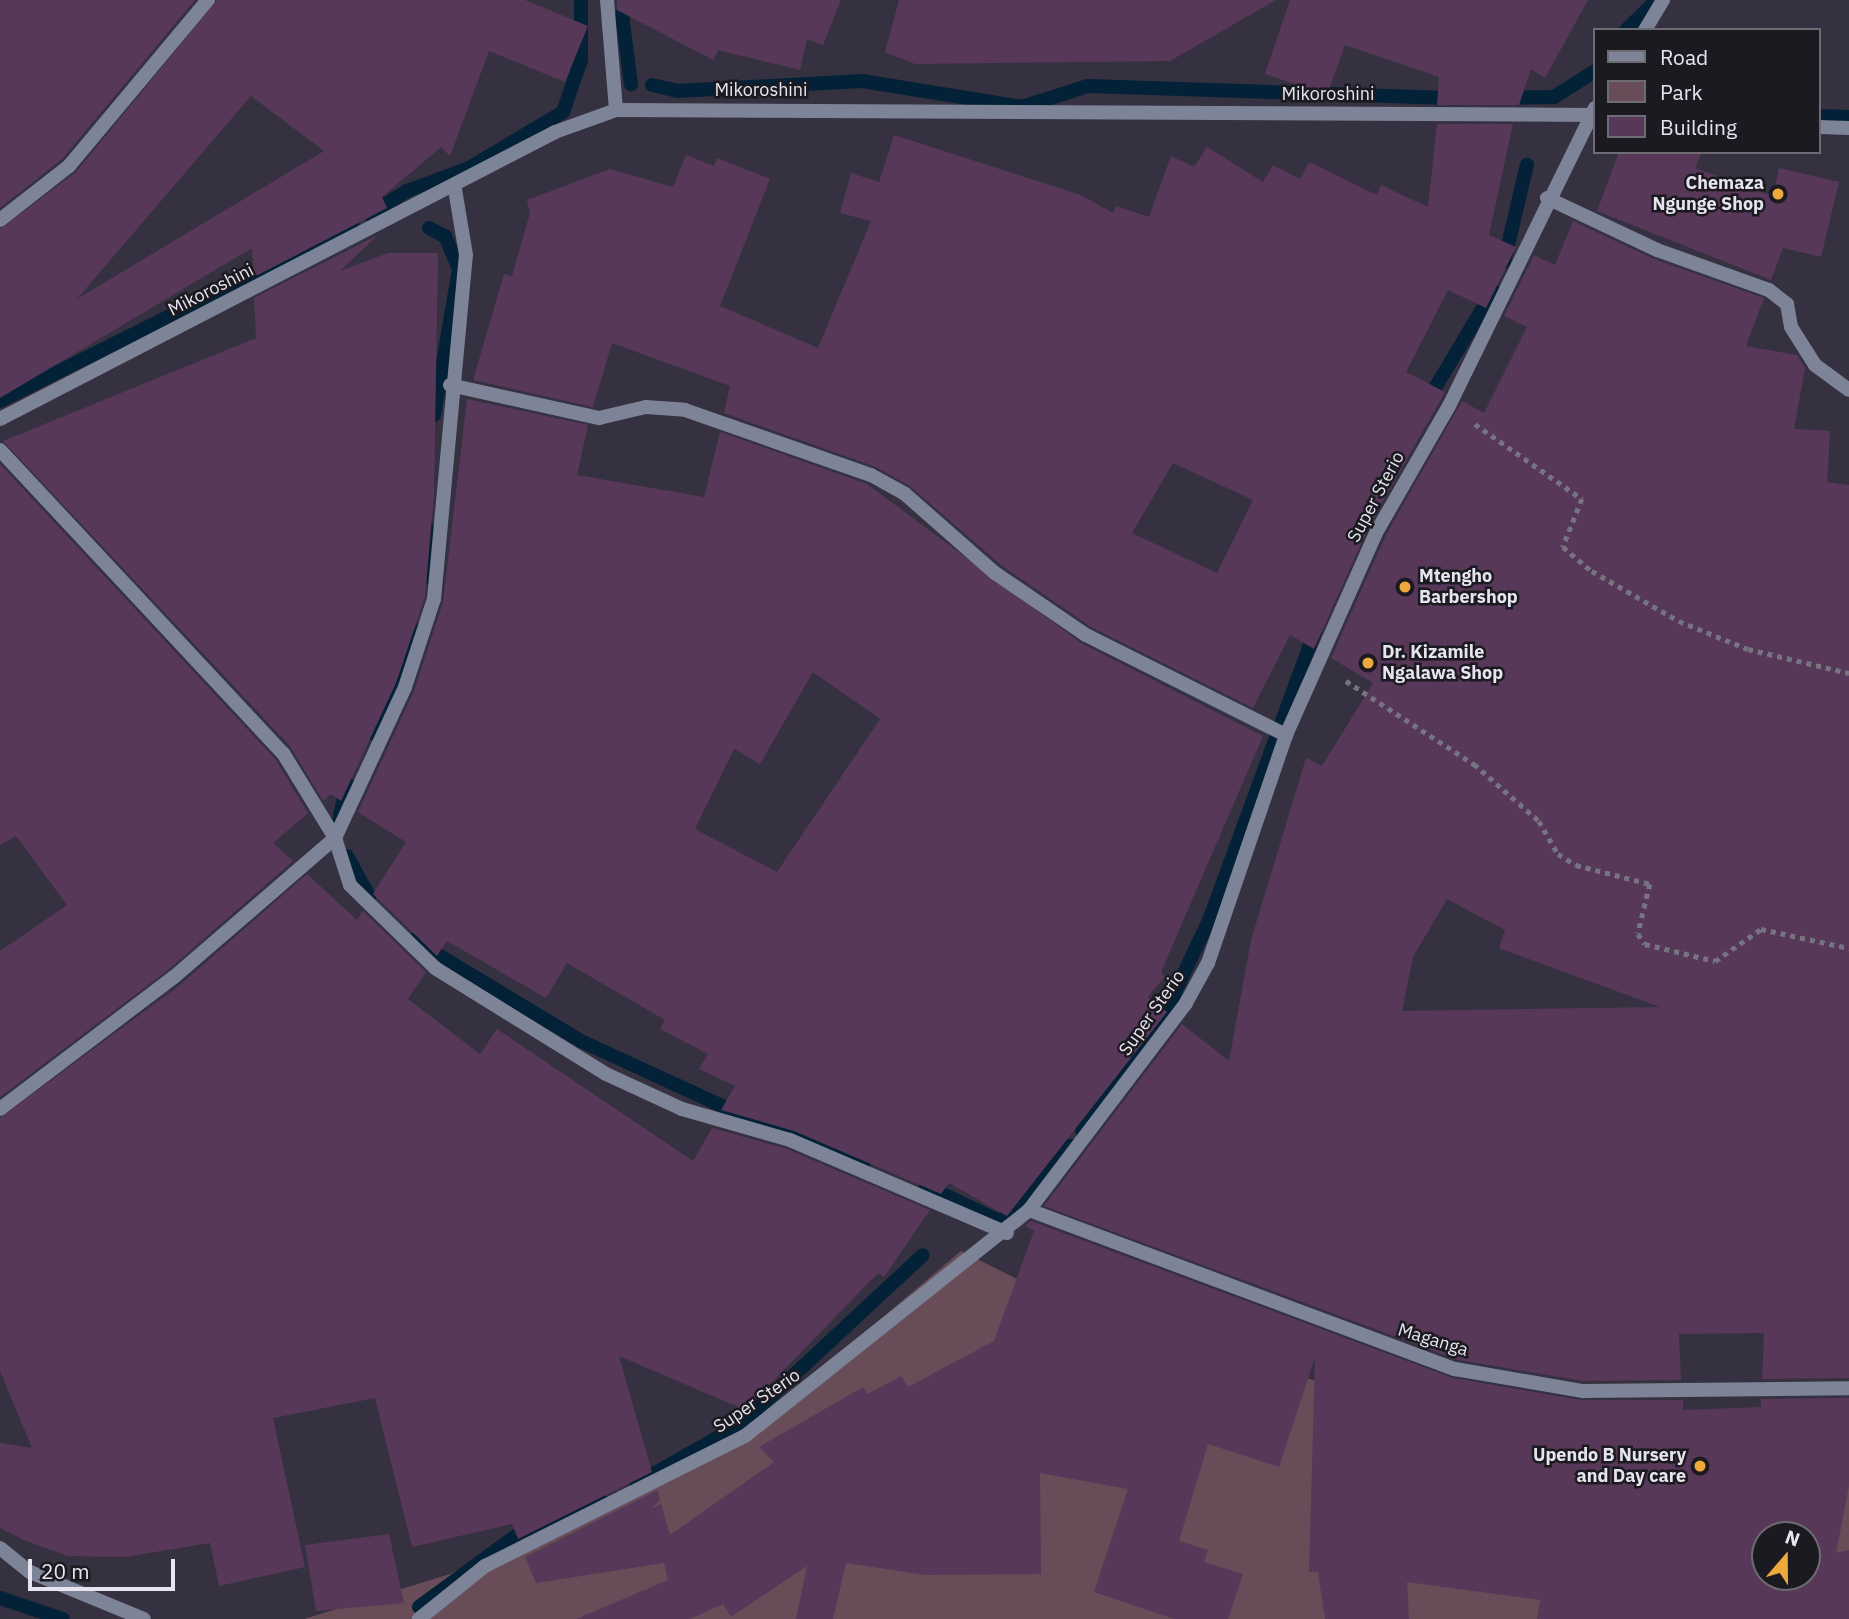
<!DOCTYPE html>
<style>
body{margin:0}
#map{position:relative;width:1849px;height:1619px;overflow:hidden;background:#353140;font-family:"IBM Plex Sans",sans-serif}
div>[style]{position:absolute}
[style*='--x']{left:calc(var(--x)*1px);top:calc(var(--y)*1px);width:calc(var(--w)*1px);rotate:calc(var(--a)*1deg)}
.green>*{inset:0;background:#684c58}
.stream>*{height:14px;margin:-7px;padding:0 7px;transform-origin:7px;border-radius:7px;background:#032237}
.building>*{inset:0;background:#573859}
.path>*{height:4.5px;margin-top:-2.25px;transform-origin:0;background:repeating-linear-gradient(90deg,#777481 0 5px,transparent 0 10px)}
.street>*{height:14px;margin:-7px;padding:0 7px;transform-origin:7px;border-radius:7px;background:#7e8498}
.dots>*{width:19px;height:19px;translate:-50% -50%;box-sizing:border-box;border:4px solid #1c1a21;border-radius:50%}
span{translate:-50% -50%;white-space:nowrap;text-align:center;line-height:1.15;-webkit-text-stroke:5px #1c1a21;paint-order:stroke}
.street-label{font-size:18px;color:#e6e4ee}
.poi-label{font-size:18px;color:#e6e4ee;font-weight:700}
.right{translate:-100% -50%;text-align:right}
.left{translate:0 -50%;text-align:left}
.legend{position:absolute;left:1593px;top:28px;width:228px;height:126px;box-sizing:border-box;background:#1c1a21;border:2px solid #6d6b73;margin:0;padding:9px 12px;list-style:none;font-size:21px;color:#e6e4ee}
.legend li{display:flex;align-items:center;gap:14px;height:35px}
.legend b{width:35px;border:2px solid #6d6b73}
.north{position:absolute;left:1751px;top:1521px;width:70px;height:70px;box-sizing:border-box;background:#1c1a21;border:2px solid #6d6b73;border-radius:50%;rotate:20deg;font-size:19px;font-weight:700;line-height:28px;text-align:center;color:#e6e4ee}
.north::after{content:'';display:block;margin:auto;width:24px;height:32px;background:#eea83c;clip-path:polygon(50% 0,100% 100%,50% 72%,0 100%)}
.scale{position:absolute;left:28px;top:1559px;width:147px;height:32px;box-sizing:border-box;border:4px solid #e6e4ee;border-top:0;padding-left:9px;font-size:21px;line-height:24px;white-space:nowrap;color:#e6e4ee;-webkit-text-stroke:5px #1c1a21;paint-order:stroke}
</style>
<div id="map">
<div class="green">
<div style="clip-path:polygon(evenodd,961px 1251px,1029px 1285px,1185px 1346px,1352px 1390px,1849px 1421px,1849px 1619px,304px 1619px,450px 1574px,754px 1426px,961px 1251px,1765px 1535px,1807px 1535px,1807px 1577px,1765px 1577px,1765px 1535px)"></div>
</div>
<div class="stream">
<div style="--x:628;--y:0;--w:16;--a:112"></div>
<div style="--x:622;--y:15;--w:70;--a:82.6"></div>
<div style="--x:1626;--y:30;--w:43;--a:-44.1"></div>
<div style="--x:652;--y:85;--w:26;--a:13"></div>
<div style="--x:677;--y:91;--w:185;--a:-3.1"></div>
<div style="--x:862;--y:81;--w:162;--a:9.2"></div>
<div style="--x:1022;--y:107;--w:69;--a:-17.7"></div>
<div style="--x:1088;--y:86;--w:367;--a:1.9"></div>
<div style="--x:1504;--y:98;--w:50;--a:-1.1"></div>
<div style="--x:1554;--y:97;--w:49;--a:-32.4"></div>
<div style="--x:1819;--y:116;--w:30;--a:2"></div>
<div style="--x:369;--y:214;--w:44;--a:-31.2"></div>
<div style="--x:407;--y:191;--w:66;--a:-20.4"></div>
<div style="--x:469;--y:168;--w:109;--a:-30.8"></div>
<div style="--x:563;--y:112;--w:55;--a:-70.9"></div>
<div style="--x:581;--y:60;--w:60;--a:-90"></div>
<div style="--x:429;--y:228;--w:18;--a:27"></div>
<div style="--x:445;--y:236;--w:36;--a:67"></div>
<div style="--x:459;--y:269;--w:148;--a:99.7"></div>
<div style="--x:1504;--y:262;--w:100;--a:-76.7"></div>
<div style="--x:0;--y:401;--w:394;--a:-26.6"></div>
<div style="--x:1426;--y:403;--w:131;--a:-59.1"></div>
<div style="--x:428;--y:529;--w:50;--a:85.4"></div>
<div style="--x:371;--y:733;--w:116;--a:-63.9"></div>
<div style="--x:337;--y:831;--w:49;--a:-78.2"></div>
<div style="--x:347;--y:856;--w:46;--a:61.2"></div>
<div style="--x:413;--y:940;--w:196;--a:31"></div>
<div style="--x:581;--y:1041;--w:179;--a:24.7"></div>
<div style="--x:744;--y:1116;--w:129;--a:20"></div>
<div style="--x:1082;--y:1130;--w:129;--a:-53.5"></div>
<div style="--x:1159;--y:1026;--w:119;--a:-64.7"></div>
<div style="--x:1210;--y:918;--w:309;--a:-69.9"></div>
<div style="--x:926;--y:1186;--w:83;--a:25.6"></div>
<div style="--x:1001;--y:1222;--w:103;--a:-47.8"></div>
<div style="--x:636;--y:1484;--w:121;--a:-29.7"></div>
<div style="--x:741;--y:1424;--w:248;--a:-42.9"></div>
<div style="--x:0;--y:1598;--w:66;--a:18.4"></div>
<div style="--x:419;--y:1607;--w:127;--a:-36.3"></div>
<div style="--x:521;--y:1532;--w:87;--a:-20.1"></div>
</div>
<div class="building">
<div style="clip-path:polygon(0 0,195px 0,62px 159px,0 208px)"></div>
<div style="clip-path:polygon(evenodd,217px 0,525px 0,588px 26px,565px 82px,489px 51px,450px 156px,441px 147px,382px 197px,387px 208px,254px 277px,252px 248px,0 398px,0 229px,76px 172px,217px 0,251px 96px,324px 151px,77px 299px,251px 96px)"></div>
<div style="clip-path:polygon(617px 0,841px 0,823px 45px,807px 39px,800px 70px,718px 50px,713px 60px,617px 10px)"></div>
<div style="clip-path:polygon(899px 0,1276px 0,1170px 61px,915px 64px,885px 52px)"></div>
<div style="clip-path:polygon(1290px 0,1588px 0,1545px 78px,1531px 69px,1519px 105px,1437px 105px,1439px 77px,1345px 45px,1327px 95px,1265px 74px)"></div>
<div style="clip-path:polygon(evenodd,1437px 124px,1513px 124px,1489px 235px,1516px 247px,1486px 308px,1448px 290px,1406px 372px,1445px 392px,1369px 526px,1314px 649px,1290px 635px,1253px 708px,1091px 627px,1001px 565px,911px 487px,876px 467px,724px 413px,730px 386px,612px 343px,593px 407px,473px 380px,504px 274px,512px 276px,530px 213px,527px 200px,610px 169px,673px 187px,686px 155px,714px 166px,717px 158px,770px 179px,720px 306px,818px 348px,871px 221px,840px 213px,851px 173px,879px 182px,894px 135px,1081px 195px,1113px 213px,1116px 206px,1149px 217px,1171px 156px,1194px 167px,1207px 147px,1263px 182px,1273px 165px,1300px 179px,1309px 162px,1377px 195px,1381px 185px,1428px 207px,1437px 124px,1173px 463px,1253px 500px,1217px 573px,1132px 533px,1173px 463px)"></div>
<div style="clip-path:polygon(1619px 152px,1702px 152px,1695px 168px,1773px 196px,1779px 168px,1839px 182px,1821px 257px,1783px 248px,1771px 280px,1597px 211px)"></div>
<div style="clip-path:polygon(evenodd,1573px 221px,1654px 259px,1764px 298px,1746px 346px,1797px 355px,1805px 368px,1794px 429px,1830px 431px,1827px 482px,1849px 485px,1849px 1378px,1762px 1379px,1764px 1333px,1679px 1334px,1681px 1380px,1584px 1381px,1458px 1360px,1044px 1206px,1182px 1024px,1229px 1061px,1251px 940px,1306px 758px,1322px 766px,1373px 683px,1331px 658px,1386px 535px,1462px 401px,1484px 413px,1527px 327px,1504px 316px,1534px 255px,1555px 265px,1573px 221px,1447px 899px,1505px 930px,1499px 948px,1660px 1007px,1402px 1011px,1413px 957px,1447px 899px)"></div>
<div style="clip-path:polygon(378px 235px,340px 271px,388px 253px,438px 253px,434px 495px,425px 597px,396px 683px,341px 801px,331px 794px,323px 801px,290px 746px,3px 441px,256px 338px,254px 298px)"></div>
<div style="clip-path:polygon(evenodd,467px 399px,588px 425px,577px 475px,704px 497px,720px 432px,867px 484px,1081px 643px,1263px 736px,1161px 972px,1165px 976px,1148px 997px,1167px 1012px,1007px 1216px,949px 1183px,941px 1194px,794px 1131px,721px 1110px,735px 1086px,699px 1069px,708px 1054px,660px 1029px,665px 1020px,567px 963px,546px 998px,447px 941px,437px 956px,373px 894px,406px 842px,358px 812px,414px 691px,443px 602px,467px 399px,813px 672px,880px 719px,777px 872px,695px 829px,734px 749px,760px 764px,813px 672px)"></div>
<div style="clip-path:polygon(0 464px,275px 759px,308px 813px,273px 843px,293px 861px,168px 970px,0 1097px,0 951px,67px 905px,16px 836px,0 845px)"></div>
<div style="clip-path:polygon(307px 874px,357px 920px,363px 911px,426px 972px,408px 999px,480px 1054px,497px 1029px,693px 1161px,712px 1128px,787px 1149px,930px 1210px,884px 1277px,878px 1273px,745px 1410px,619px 1356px,652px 1472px,518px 1539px,512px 1524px,412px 1547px,375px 1398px,273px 1418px,305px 1567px,219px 1586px,210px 1543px,125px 1557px,67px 1556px,24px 1540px,0 1528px,0 1443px,32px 1448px,0 1371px,0 1118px,180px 985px)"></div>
<div style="clip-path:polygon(evenodd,1031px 1221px,1453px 1378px,1581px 1400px,1683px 1400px,1683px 1410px,1761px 1407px,1761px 1399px,1849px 1398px,1849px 1486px,1836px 1553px,1849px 1550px,1849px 1619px,1537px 1619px,1540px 1600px,1407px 1582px,1409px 1619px,1325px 1619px,1318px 1572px,1309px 1572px,1315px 1357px,1279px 1467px,1208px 1444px,1179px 1541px,1208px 1550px,1204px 1562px,1243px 1574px,1228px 1619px,1174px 1619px,1094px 1592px,1128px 1489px,1040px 1473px,1041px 1574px,926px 1575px,846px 1563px,833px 1619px,796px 1619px,807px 1566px,731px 1617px,723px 1604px,690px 1619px,576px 1619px,668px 1580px,664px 1563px,536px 1583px,525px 1557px,658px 1490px,660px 1500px,651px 1509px,661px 1504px,670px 1535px,774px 1462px,759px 1447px,863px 1387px,868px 1394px,901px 1376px,908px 1387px,994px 1341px,1034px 1231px,1025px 1226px,1031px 1221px,1765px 1535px,1807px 1535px,1807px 1577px,1765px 1577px,1765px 1535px)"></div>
<div style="clip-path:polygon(389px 1534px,404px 1603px,316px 1611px,305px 1545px)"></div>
</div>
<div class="path">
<div style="--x:1475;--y:424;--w:131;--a:35"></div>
<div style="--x:1582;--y:499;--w:52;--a:111.6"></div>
<div style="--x:1563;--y:547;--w:38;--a:40"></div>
<div style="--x:1592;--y:571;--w:100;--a:29.9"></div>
<div style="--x:1679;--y:621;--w:74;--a:22.1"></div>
<div style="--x:1748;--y:649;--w:104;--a:13.4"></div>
<div style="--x:1346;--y:681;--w:153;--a:33"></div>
<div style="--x:1474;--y:764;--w:86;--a:41.2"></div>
<div style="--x:1539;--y:821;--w:38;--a:60"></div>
<div style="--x:1558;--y:854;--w:21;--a:31"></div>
<div style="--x:1576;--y:865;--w:76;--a:14.4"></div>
<div style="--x:1650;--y:884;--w:51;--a:103.5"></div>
<div style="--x:1638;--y:934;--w:12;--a:55"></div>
<div style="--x:1645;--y:944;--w:72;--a:13.7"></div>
<div style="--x:1715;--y:961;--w:56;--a:-34.8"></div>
<div style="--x:1761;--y:929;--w:90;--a:12.2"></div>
</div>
<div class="street">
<div style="--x:607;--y:0;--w:110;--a:85.3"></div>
<div style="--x:1645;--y:30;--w:35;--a:-59"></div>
<div style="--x:1819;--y:127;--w:30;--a:2"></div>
<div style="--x:1547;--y:198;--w:122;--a:25.3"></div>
<div style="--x:1657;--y:250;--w:119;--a:19.7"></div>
<div style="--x:1769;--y:290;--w:23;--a:38"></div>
<div style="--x:1787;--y:304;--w:23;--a:80"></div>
<div style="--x:1791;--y:327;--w:45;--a:57.7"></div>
<div style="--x:1815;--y:365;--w:42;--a:36.3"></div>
<div style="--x:0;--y:220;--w:88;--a:-38"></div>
<div style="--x:69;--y:166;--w:217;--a:-50.1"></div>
<div style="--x:450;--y:385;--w:153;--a:12.5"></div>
<div style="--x:599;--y:418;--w:48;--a:-13.2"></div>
<div style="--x:646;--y:407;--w:39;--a:4"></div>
<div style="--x:685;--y:410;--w:197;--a:19.3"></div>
<div style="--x:871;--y:475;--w:39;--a:29"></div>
<div style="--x:905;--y:494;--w:120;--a:41.3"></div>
<div style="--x:995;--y:573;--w:110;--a:34.3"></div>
<div style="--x:1086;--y:635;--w:224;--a:26.6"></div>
<div style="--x:0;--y:419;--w:625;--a:-27.34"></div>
<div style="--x:555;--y:132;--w:65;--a:-19.8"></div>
<div style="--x:616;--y:110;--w:979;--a:0.29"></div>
<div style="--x:0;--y:450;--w:415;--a:47"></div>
<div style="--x:283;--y:753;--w:100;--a:58.5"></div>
<div style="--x:335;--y:838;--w:49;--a:72.3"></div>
<div style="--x:350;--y:885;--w:119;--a:44.3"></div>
<div style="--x:435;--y:968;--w:201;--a:31.8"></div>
<div style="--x:606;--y:1074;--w:84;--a:24.7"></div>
<div style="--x:682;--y:1109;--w:112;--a:16"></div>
<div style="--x:790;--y:1140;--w:236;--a:23.2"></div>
<div style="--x:0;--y:1109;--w:218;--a:-37.2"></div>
<div style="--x:174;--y:977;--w:213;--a:-40.8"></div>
<div style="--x:335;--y:838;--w:166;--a:-65.1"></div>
<div style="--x:405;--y:687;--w:93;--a:-71.8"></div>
<div style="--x:434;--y:599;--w:345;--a:-84.7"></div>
<div style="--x:466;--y:255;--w:67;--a:-99.5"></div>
<div style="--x:1029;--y:1210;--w:455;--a:20.5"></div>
<div style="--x:1455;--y:1369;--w:130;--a:9.8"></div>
<div style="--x:1583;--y:1391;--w:266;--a:-0.6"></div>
<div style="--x:0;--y:1548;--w:38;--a:39"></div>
<div style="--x:30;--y:1572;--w:123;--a:22.4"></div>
<div style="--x:419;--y:1619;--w:85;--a:-38.8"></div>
<div style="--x:485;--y:1566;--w:291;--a:-26.6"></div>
<div style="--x:745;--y:1436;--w:363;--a:-38.5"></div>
<div style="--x:1029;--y:1210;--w:260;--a:-52.8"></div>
<div style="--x:1186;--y:1003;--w:46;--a:-61.2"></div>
<div style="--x:1208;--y:963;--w:241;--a:-71.1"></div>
<div style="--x:1286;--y:735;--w:223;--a:-66"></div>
<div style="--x:1377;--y:531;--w:144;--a:-60.1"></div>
<div style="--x:1449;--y:406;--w:332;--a:-63.9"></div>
</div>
<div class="dots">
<div style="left:1778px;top:194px;background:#eea83c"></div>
<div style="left:1405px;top:587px;background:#eea83c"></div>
<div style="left:1368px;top:663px;background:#eea83c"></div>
<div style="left:1700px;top:1466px;background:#eea83c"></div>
</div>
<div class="street-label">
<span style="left:761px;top:90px">Mikoroshini</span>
<span style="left:1328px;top:94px">Mikoroshini</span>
<span style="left:211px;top:290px;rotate:-27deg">Mikoroshini</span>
<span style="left:1376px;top:497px;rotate:-62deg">Super Sterio</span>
<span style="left:1152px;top:1013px;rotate:-55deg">Super Sterio</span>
<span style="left:1433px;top:1340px;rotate:17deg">Maganga</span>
<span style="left:757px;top:1401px;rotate:-34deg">Super Sterio</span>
</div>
<div class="poi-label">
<span class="right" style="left:1764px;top:194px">Chemaza<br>Ngunge Shop</span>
<span class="left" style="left:1419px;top:587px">Mtengho<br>Barbershop</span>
<span class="left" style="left:1382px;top:663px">Dr. Kizamile<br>Ngalawa Shop</span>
<span class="right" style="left:1686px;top:1466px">Upendo B Nursery<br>and Day care</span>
</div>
<ul class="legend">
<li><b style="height:9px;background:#7e8498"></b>Road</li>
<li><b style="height:19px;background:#684c58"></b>Park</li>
<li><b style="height:19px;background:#573859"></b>Building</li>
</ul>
<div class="north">N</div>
<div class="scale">20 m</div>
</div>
